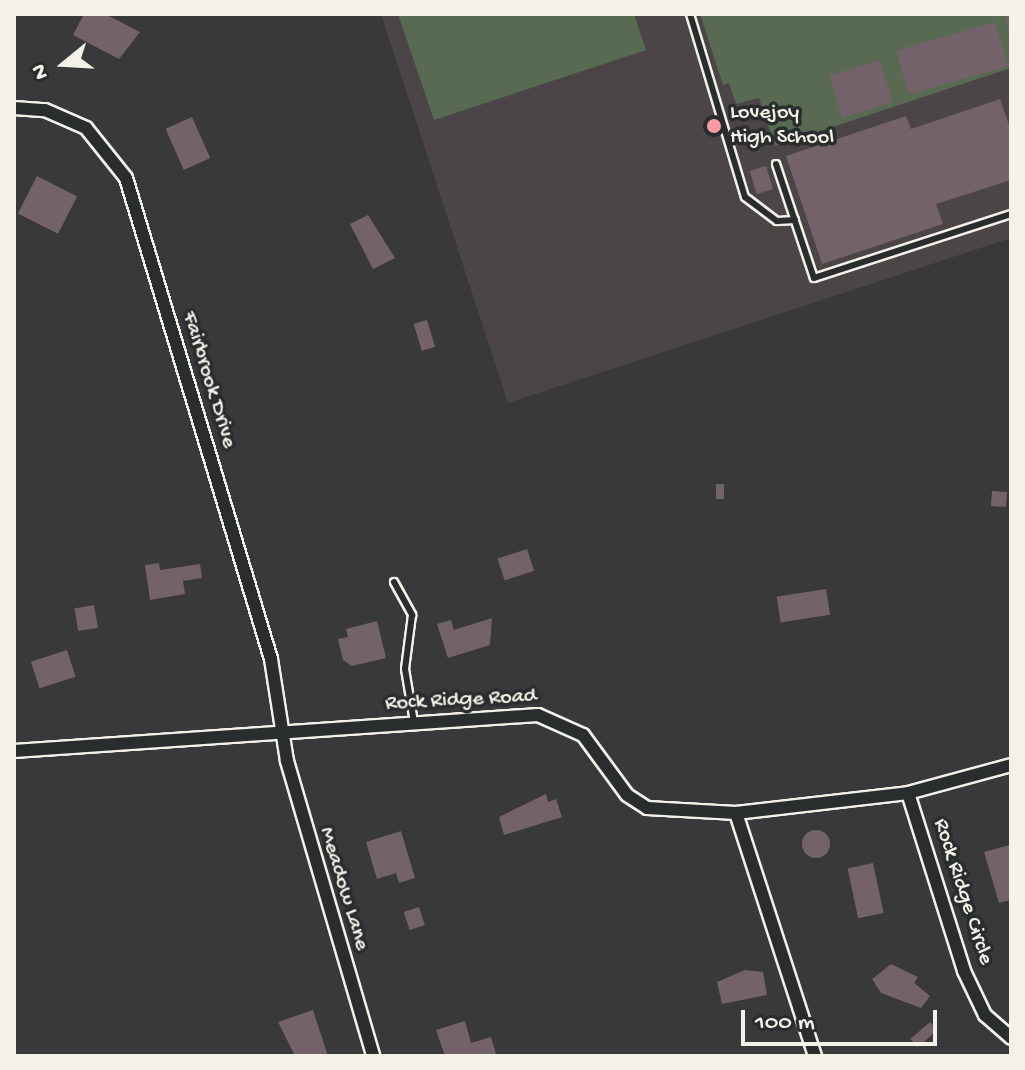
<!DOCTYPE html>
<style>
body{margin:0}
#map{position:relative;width:1025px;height:1070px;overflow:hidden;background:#39383a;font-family:"Gochi Hand",sans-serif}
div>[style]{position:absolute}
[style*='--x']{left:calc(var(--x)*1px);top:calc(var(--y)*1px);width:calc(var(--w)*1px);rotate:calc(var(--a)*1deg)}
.built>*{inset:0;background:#4b4548}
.green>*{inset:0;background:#596a53}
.building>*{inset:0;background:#74626a;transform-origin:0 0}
.round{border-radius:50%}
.roads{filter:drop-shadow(2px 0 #f4f1e8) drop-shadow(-2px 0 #f4f1e8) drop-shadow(0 2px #f4f1e8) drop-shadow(0 -2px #f4f1e8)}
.lane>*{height:6px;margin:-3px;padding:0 3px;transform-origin:3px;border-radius:3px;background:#2a2d2e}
.street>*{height:12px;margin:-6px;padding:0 6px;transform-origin:6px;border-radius:6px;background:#2a2d2e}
.dots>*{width:22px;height:22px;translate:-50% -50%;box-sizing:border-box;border:4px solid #2a2d2e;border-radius:50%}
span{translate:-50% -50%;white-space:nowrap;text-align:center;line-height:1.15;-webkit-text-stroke:7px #2a2d2e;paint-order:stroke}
.poi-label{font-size:22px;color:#f4f1e8}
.left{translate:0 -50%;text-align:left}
.street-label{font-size:22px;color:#f4f1e8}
.frame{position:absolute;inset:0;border:16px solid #f4f1e8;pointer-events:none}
.north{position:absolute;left:24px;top:24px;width:80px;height:80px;-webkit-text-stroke:6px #2a2d2e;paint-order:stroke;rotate:252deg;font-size:22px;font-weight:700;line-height:32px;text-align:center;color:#f4f1e8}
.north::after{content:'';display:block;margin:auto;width:28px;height:36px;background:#f4f1e8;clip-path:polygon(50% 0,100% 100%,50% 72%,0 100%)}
.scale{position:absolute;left:741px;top:1010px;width:196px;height:36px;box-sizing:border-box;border:4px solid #f4f1e8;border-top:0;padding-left:10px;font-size:24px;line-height:28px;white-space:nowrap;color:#f4f1e8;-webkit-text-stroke:6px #2a2d2e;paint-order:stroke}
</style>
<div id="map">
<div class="built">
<div style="clip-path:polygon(381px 14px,1011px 14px,1011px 238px,508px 403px)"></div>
</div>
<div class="green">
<div style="clip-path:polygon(398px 14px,634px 14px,646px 50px,434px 120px)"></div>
<div style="clip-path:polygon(700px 14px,1011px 14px,1011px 68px,775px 146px,759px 98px,736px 104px,729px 83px,723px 85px)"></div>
</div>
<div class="building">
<div style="clip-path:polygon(84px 14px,105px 14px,140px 32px,119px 59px,73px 35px)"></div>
<div style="clip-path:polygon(1011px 16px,1011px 36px,1010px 37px,1005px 18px)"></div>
<div style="left:995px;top:22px;width:46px;height:103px;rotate:74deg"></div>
<div style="left:880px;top:60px;width:44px;height:53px;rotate:73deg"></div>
<div style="clip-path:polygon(1000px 99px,1011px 131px,1011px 180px,936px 204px,943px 224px,822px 264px,786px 156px,906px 116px,911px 129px)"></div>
<div style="left:192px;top:117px;width:45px;height:29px;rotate:66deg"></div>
<div style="left:766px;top:166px;width:24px;height:17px;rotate:73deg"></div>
<div style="left:37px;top:176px;width:45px;height:42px;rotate:27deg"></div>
<div style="clip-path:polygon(368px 215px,395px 258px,373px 269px,350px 224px)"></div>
<div style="left:427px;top:320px;width:28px;height:14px;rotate:73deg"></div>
<div style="left:716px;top:484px;width:8px;height:15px"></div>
<div style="left:992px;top:491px;width:15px;height:15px;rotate:4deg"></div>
<div style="left:527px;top:549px;width:23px;height:31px;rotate:72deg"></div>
<div style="clip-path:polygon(159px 563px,160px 570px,200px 564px,202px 578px,183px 581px,185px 594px,150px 600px,145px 565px)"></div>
<div style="left:826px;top:589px;width:26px;height:50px;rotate:81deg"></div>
<div style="left:94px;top:605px;width:23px;height:20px;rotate:80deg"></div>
<div style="clip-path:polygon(492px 618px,490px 645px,448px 658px,437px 624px,451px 620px,454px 630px)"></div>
<div style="clip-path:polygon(377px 621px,386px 658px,352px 666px,343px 660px,338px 639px,348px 637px,346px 629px)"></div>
<div style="left:67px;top:650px;width:28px;height:38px;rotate:72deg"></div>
<div style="clip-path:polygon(546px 794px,548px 802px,556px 799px,562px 817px,504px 835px,499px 817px)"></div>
<div class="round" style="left:802px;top:830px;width:28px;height:28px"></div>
<div style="clip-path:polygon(401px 831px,415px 878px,399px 883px,396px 873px,377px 879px,366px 842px)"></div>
<div style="clip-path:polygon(1010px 845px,1011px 900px,999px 903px,984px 852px)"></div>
<div style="left:873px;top:863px;width:51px;height:26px;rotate:78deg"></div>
<div style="left:419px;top:907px;width:19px;height:16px;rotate:72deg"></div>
<div style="clip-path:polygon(891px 964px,918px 977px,914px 983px,930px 996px,921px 1008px,881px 993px,872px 979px)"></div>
<div style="clip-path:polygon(745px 970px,763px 972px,767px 995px,722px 1004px,717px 982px)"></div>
<div style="clip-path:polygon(313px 1010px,328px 1056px,295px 1056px,278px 1022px)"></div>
<div style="clip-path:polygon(465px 1021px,471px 1043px,491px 1037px,496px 1054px,445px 1056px,436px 1030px)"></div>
<div style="left:930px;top:1022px;width:11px;height:26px;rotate:49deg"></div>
</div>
<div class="roads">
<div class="lane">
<div style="--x:690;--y:14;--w:191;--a:73.3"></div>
<div style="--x:745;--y:197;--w:40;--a:37"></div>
<div style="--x:777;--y:221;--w:18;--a:-3"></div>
<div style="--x:776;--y:164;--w:120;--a:71.6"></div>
<div style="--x:814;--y:278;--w:207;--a:-18"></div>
<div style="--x:394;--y:582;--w:38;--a:61"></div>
<div style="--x:412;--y:615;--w:54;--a:97.4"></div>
<div style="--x:405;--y:669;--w:54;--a:80.4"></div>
</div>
<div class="street">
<div style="--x:14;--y:108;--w:31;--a:4"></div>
<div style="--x:45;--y:110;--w:45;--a:23.7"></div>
<div style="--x:86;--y:128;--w:64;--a:51.3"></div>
<div style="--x:126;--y:178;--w:502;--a:73.22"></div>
<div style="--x:271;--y:659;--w:103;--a:81.1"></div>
<div style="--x:287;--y:761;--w:307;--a:73.7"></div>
<div style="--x:14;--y:751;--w:525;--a:-3.93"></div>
<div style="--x:538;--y:715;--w:49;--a:24"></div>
<div style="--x:583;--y:735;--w:74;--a:53.7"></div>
<div style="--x:627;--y:795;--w:24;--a:33"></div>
<div style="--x:647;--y:808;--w:89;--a:3.2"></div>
<div style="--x:736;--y:813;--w:173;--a:-6.6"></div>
<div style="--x:908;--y:793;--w:107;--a:-15.2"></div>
<div style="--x:908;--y:793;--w:187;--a:72.5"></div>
<div style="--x:964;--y:971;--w:49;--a:64.5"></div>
<div style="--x:985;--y:1015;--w:35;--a:41"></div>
<div style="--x:736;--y:813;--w:256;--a:72"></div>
</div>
</div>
<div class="dots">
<div style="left:714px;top:126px;background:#ff9aa2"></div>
</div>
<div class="poi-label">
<span class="left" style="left:730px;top:126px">Lovejoy<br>High School</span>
</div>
<div class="street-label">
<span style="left:208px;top:380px;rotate:73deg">Fairbrook Drive</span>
<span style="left:461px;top:701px;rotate:-3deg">Rock Ridge Road</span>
<span style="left:343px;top:889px;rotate:73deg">Meadow Lane</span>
<span style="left:962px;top:892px;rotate:72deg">Rock Ridge Circle</span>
</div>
<div class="frame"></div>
<div class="north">N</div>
<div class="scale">100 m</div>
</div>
